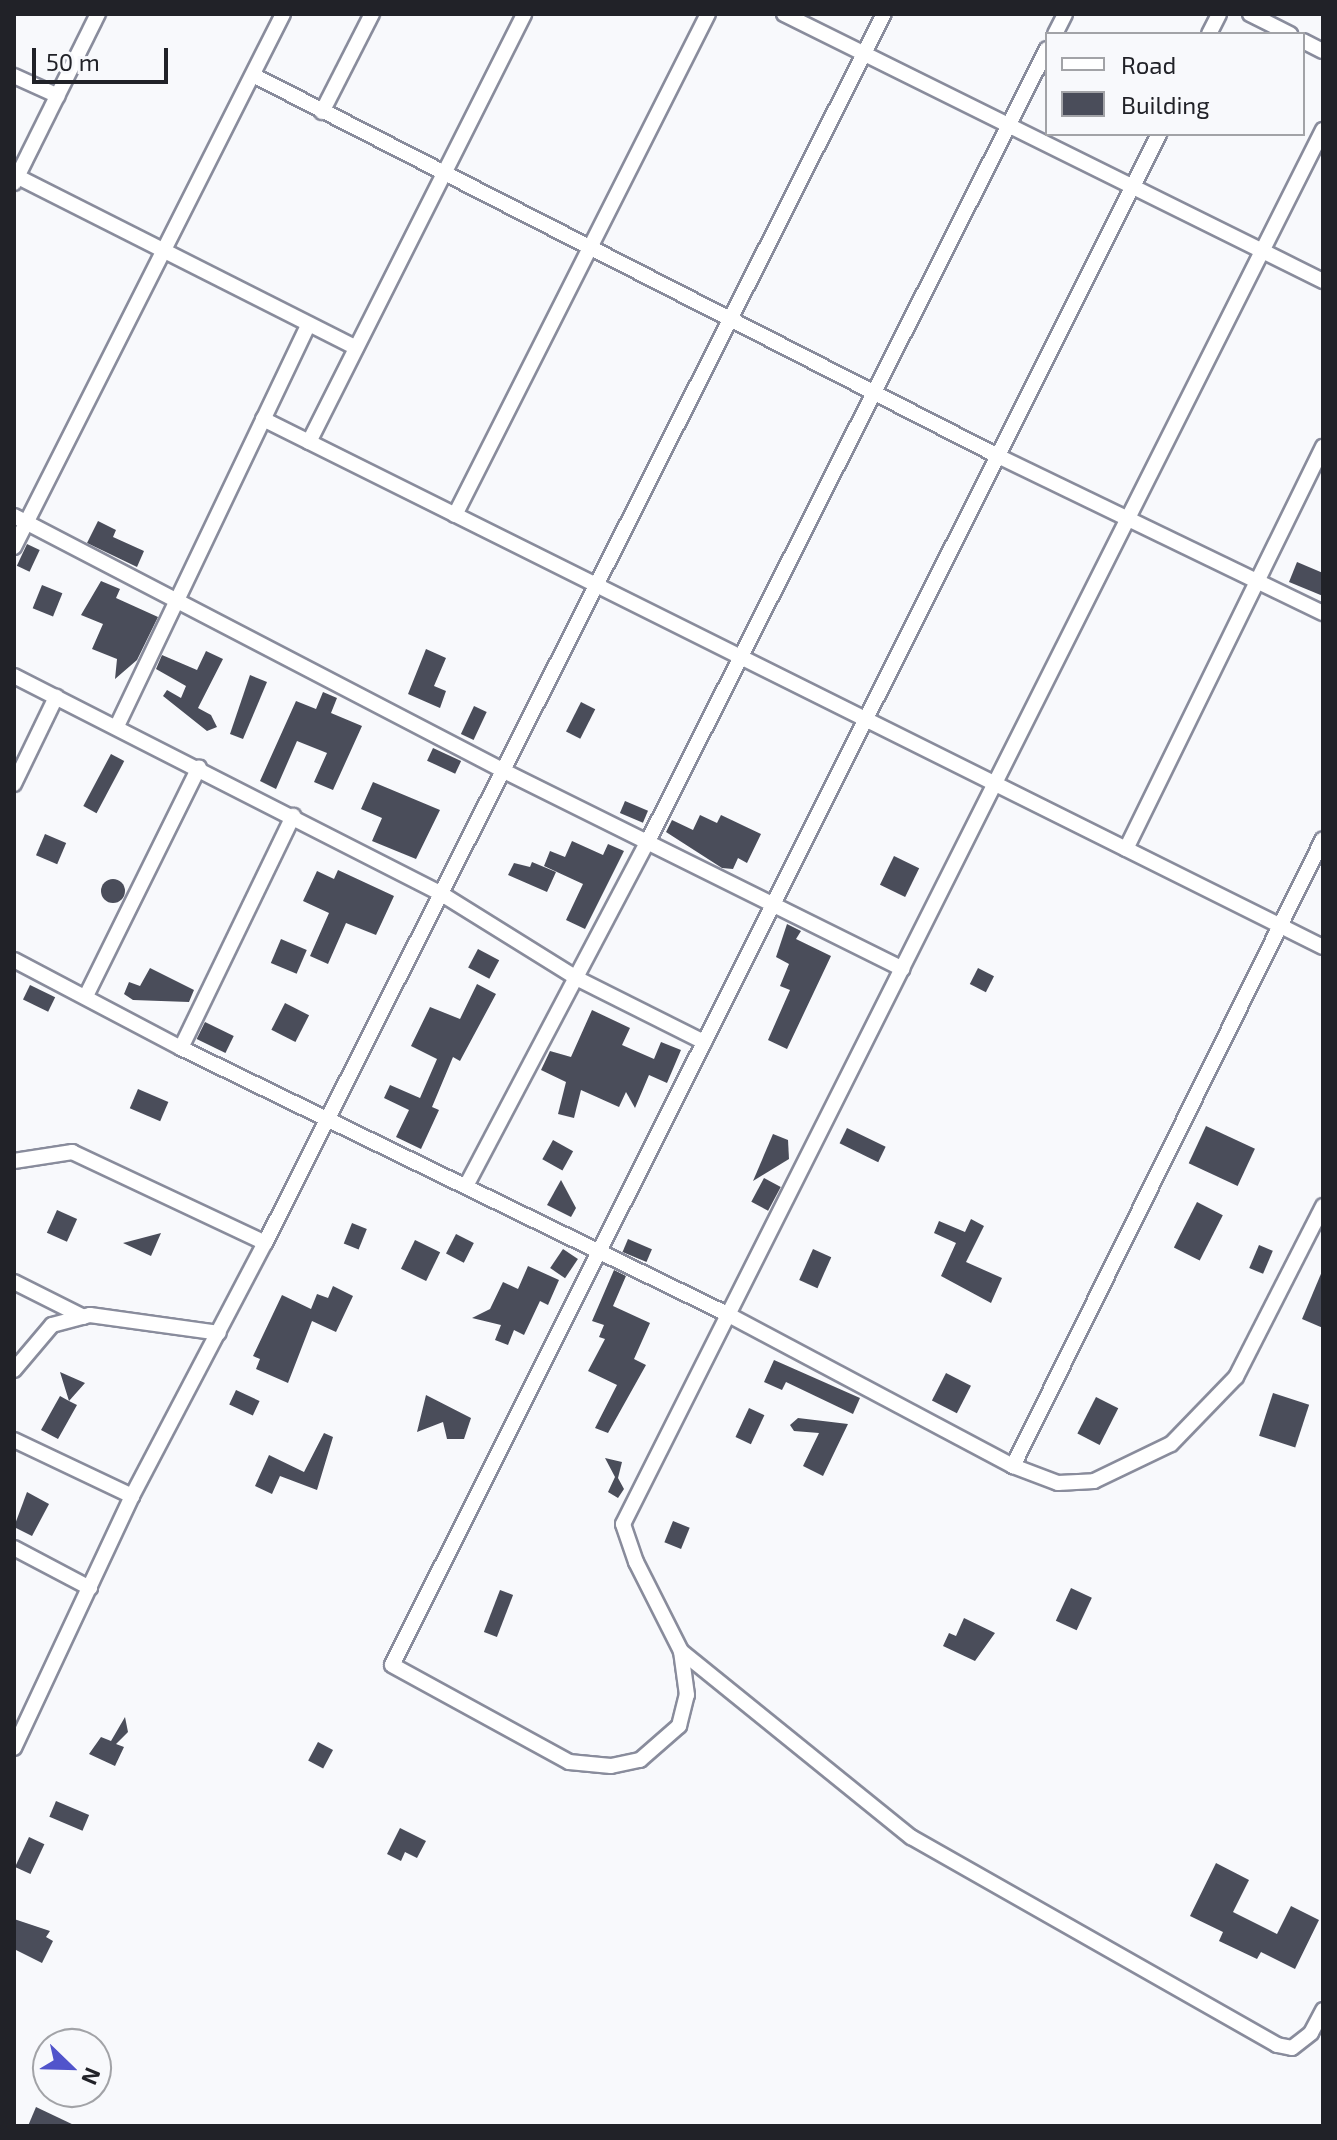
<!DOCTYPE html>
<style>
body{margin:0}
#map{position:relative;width:1337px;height:2140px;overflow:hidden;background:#f8f9fc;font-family:"Exo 2",sans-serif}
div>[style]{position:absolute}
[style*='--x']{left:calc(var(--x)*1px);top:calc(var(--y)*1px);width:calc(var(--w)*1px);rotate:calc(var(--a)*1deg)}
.building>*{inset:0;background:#4a4d5a;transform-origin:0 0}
.round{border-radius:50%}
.roads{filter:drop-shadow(2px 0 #898c9c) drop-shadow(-2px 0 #898c9c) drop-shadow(0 2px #898c9c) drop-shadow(0 -2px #898c9c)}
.street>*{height:14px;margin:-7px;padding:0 7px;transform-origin:7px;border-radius:7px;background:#fff}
span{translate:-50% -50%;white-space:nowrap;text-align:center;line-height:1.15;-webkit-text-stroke:8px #f8f9fc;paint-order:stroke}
.frame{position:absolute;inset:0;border:16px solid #212228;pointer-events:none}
.legend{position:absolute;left:1045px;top:32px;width:260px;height:104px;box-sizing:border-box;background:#f8f9fc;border:2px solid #a2a3a7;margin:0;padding:10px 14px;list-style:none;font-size:24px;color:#212228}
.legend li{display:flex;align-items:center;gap:16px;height:40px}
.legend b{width:40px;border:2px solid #a2a3a7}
.north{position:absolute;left:32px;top:2028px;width:80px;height:80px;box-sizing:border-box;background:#f8f9fc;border:2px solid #a2a3a7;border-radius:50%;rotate:113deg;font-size:22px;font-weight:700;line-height:32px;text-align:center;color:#212228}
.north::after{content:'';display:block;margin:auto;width:28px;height:36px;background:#5154cb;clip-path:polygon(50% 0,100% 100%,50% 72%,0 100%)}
.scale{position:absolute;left:32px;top:48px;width:136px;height:36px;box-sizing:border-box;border:4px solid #212228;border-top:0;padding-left:10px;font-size:24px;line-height:28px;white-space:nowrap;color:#212228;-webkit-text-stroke:6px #f8f9fc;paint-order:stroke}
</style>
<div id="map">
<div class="building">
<div style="clip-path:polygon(98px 521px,116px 530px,113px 537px,144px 551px,137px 567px,87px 543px)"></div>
<div style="left:27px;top:544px;width:14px;height:24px;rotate:25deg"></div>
<div style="clip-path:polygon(1297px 562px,1323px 573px,1323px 596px,1289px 582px)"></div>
<div style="clip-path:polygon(101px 581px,120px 589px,116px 598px,158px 617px,137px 660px,115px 679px,117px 659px,92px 649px,103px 624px,81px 615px)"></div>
<div style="left:42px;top:585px;width:22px;height:25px;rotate:22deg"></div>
<div style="clip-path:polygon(426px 649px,446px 658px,434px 686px,446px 691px,440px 708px,408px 694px)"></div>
<div style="clip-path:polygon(206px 651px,223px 659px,198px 708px,211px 715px,217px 727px,207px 731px,163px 696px,167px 690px,181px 698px,186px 686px,156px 669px,162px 655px,197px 670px)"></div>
<div style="clip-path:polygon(250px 675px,267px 682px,243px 739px,230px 734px)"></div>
<div style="clip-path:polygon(323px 692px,337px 698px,331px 713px,362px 726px,333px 790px,314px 782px,327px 753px,297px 741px,276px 789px,260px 781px,296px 701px,316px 709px)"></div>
<div style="left:581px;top:702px;width:16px;height:33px;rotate:27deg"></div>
<div style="left:474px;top:706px;width:14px;height:31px;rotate:25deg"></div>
<div style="left:433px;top:748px;width:31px;height:14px;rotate:25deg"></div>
<div style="left:111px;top:754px;width:15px;height:59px;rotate:28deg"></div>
<div style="clip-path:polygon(373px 782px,440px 810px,416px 859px,372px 841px,382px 818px,361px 809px)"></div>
<div style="left:625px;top:801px;width:25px;height:13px;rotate:23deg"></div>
<div style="clip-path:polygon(700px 815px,717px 823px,721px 815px,761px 834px,747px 863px,738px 858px,733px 869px,722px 868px,666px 832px,672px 820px,693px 830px)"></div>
<div style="left:45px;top:834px;width:23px;height:23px;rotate:23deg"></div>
<div style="clip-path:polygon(572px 841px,603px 855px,608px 844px,624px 851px,585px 929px,566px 920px,583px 884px,544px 866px,550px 851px,565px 857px)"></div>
<div style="left:894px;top:856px;width:28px;height:32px;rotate:26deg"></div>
<div style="clip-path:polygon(532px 862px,556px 872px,547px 892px,508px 875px,514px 863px,530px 867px)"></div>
<div style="clip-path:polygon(338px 870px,394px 896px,376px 935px,346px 923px,328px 964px,310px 956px,329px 913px,303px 901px,317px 871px,334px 879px)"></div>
<div class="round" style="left:101px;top:879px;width:24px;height:24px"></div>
<div style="clip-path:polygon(787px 924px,801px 931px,796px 939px,831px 956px,787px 1049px,768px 1040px,790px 990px,780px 986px,789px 964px,776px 957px)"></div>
<div style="left:281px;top:939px;width:28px;height:26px;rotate:23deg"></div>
<div style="left:478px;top:949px;width:24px;height:21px;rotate:28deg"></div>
<div style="clip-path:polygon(150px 968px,194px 990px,189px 1002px,133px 1000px,124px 994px,129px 982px,140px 986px)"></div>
<div style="left:978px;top:968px;width:18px;height:18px;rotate:27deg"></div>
<div style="clip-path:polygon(477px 984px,496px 994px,460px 1061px,453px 1057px,432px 1107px,439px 1110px,421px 1149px,396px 1137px,409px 1110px,384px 1098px,390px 1085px,420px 1098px,437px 1059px,411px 1046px,430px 1007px,460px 1019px)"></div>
<div style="left:30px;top:985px;width:28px;height:16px;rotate:26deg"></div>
<div style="left:285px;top:1003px;width:27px;height:30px;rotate:27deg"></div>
<div style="clip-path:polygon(592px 1010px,630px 1028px,622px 1045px,654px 1059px,661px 1042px,681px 1050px,667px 1083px,649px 1075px,635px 1108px,626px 1092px,619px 1107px,581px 1090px,574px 1118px,558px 1114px,566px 1082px,541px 1070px,550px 1051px,571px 1057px)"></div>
<div style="left:205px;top:1022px;width:32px;height:19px;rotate:26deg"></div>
<div style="left:138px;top:1089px;width:33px;height:21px;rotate:23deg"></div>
<div style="left:1206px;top:1126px;width:54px;height:41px;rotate:25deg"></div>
<div style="left:847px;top:1128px;width:43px;height:17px;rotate:26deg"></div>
<div style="clip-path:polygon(773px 1134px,788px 1140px,789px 1159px,753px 1181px)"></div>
<div style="left:553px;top:1140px;width:23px;height:22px;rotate:29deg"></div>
<div style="left:764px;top:1178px;width:19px;height:27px;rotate:28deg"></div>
<div style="clip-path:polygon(561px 1180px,576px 1208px,571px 1217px,547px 1205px)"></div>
<div style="left:1197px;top:1202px;width:29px;height:51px;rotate:27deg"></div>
<div style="left:57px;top:1210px;width:22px;height:25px;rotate:24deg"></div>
<div style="clip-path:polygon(971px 1219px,984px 1226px,966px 1262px,1002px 1278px,991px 1303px,941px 1276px,956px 1243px,934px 1233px,939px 1221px,965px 1232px)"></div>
<div style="left:352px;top:1223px;width:16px;height:22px;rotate:22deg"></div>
<div style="clip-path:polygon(161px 1233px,151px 1256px,123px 1243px)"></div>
<div style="left:456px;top:1234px;width:20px;height:22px;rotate:27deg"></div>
<div style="left:628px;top:1239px;width:26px;height:14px;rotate:23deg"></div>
<div style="left:415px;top:1240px;width:28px;height:32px;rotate:26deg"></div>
<div style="left:1259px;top:1245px;width:15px;height:25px;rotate:23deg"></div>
<div style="left:563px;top:1249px;width:18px;height:23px;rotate:34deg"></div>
<div style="left:813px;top:1249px;width:20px;height:34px;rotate:24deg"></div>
<div style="clip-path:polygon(528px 1266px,559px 1280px,548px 1305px,540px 1301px,524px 1335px,514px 1330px,508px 1345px,495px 1340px,501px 1325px,472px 1318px,490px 1309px,503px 1282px,518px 1289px)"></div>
<div style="clip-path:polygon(1323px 1269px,1323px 1328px,1302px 1319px)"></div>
<div style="clip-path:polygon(614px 1270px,626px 1276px,613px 1306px,650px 1323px,634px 1359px,646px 1365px,608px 1433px,595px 1428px,617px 1385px,588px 1371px,605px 1339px,599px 1337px,604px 1325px,592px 1321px)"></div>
<div style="clip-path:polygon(333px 1286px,353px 1296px,336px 1332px,312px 1321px,288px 1383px,256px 1369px,260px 1359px,253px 1356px,282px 1295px,311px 1309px,317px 1294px,328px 1298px)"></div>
<div style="clip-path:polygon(774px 1360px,860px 1398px,853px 1414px,786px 1382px,782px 1390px,764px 1382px)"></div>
<div style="clip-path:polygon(60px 1372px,85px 1383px,69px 1401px,77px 1405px,58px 1439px,41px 1430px,60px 1396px,69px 1401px)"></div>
<div style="left:946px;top:1373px;width:28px;height:31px;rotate:27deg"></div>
<div style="left:236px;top:1390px;width:26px;height:16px;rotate:25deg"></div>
<div style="left:1273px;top:1393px;width:38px;height:45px;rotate:18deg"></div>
<div style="clip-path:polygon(426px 1395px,471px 1418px,464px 1439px,447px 1439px,443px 1422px,417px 1432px)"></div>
<div style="left:1096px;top:1397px;width:25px;height:41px;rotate:27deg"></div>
<div style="left:749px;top:1408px;width:17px;height:32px;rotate:25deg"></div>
<div style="clip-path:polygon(798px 1418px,848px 1424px,823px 1476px,803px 1466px,819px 1433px,794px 1431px,790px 1425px)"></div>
<div style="clip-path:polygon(324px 1433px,333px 1437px,317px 1490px,280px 1476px,272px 1494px,255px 1486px,269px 1455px,304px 1472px)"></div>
<div style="clip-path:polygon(605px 1458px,622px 1462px,618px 1478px,624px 1489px,618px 1498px,608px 1492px,615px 1477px)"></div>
<div style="clip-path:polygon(27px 1492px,49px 1504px,32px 1536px,14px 1527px)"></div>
<div style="left:673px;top:1521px;width:18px;height:23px;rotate:22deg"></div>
<div style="left:1071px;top:1588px;width:23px;height:36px;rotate:25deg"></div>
<div style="left:500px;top:1590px;width:14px;height:45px;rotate:21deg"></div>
<div style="clip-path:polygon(964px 1618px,995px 1633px,975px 1661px,943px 1646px,949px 1633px,956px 1636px)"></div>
<div style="clip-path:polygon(125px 1717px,128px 1732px,116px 1744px,124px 1747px,115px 1766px,89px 1754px,101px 1737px,111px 1741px)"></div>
<div style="left:318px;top:1742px;width:17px;height:21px;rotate:28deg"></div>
<div style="left:56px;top:1801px;width:36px;height:17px;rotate:23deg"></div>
<div style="clip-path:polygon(400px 1828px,426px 1841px,417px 1858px,405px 1852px,401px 1861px,387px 1854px)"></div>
<div style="left:29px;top:1837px;width:17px;height:33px;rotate:25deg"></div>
<div style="clip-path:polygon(1216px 1863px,1249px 1880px,1233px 1912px,1277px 1934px,1291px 1906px,1319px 1920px,1295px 1969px,1261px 1952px,1257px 1959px,1219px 1941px,1223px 1932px,1190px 1916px)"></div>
<div style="clip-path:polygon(14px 1919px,50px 1931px,46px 1937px,53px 1941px,42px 1963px,14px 1949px)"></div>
<div style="clip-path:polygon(36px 2107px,76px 2126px,28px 2126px)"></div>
</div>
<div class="roads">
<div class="street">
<div style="--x:784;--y:14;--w:602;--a:26.35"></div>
<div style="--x:1250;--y:14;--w:45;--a:26.6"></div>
<div style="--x:1055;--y:34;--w:22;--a:-63"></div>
<div style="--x:1209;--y:34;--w:22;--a:-63"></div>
<div style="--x:1303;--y:41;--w:22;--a:27"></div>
<div style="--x:253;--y:75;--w:837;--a:27.09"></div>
<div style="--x:998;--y:456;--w:361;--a:25.8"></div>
<div style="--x:14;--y:76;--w:48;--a:24.4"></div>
<div style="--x:322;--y:112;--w:110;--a:-63"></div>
<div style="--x:1159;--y:134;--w:1712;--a:116.61"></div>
<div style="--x:392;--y:1665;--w:202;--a:28.7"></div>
<div style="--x:569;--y:1762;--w:42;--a:5.4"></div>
<div style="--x:611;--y:1766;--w:30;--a:-12"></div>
<div style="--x:640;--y:1760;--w:52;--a:-41.1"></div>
<div style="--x:679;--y:1726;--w:32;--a:-76"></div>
<div style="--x:687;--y:1695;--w:44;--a:-97.8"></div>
<div style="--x:681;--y:1651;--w:100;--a:-116.8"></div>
<div style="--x:636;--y:1562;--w:40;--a:-108.9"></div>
<div style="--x:623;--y:1524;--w:1560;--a:-63.34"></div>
<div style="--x:14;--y:175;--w:383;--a:26.8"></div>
<div style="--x:14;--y:183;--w:189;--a:-63.6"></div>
<div style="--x:263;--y:419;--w:1184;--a:26.48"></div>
<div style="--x:309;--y:442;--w:479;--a:-63.3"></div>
<div style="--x:455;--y:515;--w:561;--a:-63.21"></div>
<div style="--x:14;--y:516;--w:552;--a:27.49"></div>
<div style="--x:504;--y:771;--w:445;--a:26.4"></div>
<div style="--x:14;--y:547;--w:597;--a:-63.22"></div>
<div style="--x:14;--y:676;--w:478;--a:27"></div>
<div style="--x:440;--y:893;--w:163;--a:31.9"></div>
<div style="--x:578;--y:979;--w:141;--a:26.6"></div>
<div style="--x:117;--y:726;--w:445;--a:-64.5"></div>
<div style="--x:14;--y:784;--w:97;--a:-64.2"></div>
<div style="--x:1126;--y:849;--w:448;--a:-63.9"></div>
<div style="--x:14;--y:960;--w:189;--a:27.8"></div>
<div style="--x:181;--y:1048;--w:607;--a:25.97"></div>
<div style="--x:727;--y:1314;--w:324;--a:28"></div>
<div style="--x:1013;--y:1466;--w:48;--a:20.7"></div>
<div style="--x:1058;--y:1483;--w:36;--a:-3"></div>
<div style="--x:1094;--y:1481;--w:85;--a:-25.7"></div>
<div style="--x:1171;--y:1444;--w:93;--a:-45.9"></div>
<div style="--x:1236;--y:1377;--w:192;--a:-63"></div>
<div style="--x:86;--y:996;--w:255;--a:-63.7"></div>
<div style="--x:181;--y:1048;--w:258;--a:-64.2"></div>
<div style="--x:14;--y:1161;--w:59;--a:-8.8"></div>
<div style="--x:72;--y:1152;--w:213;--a:25.2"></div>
<div style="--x:466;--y:1186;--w:388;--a:-62.2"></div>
<div style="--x:647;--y:843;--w:889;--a:-63.26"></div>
<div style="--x:14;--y:1282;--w:78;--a:26.6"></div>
<div style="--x:14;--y:1370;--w:59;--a:-49.8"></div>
<div style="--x:52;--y:1325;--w:39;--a:-15"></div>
<div style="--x:90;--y:1315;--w:130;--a:7.9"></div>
<div style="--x:14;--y:1440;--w:131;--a:25.4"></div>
<div style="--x:1013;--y:1466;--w:699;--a:-63.69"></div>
<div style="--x:14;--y:1548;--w:86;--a:27.8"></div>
<div style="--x:681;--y:1651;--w:296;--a:39"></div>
<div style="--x:911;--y:1837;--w:421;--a:29.6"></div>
<div style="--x:1277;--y:2045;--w:15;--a:11"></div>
<div style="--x:1292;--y:2048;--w:24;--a:-38"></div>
<div style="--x:1311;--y:2033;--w:26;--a:-62"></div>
<div style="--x:14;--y:1748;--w:278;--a:-64.9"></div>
<div style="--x:132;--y:1496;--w:286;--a:-62.3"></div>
<div style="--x:265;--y:1243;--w:1376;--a:-63.27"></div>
</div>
</div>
<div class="frame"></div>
<ul class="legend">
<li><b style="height:10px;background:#fff"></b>Road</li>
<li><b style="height:22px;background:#4a4d5a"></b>Building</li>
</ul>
<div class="north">N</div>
<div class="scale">50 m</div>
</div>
